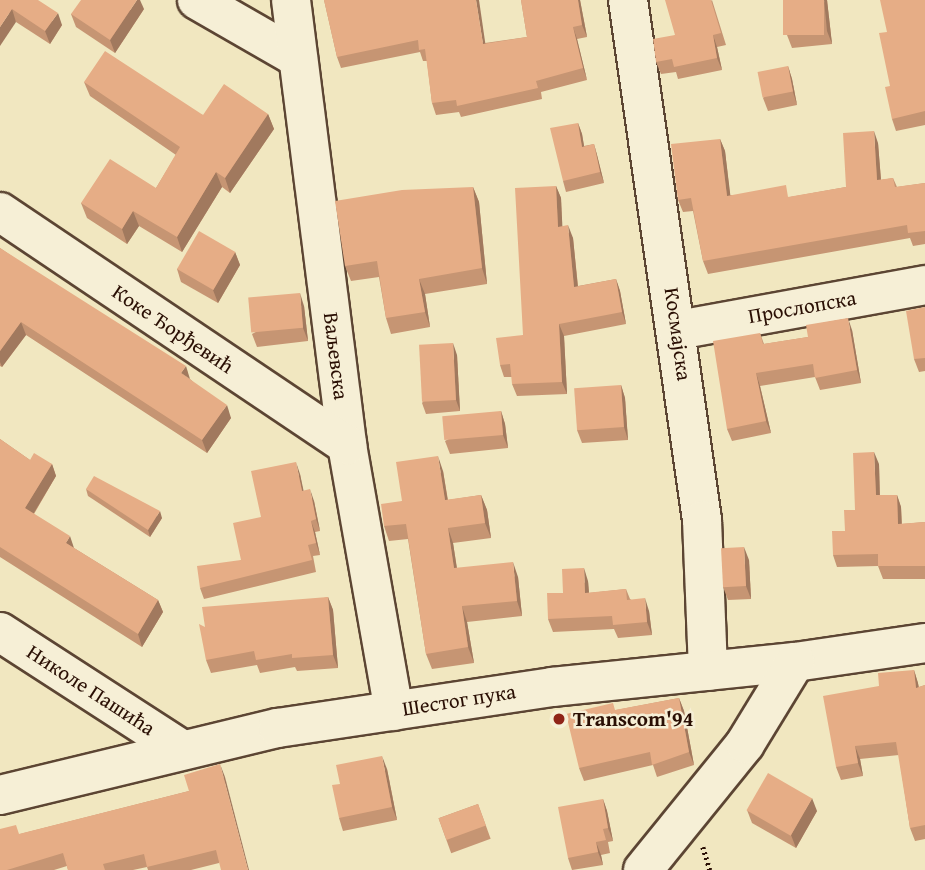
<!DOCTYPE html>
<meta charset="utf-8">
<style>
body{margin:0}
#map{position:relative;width:925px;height:870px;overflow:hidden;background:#f1e7c0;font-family:"Gentium Book Plus",serif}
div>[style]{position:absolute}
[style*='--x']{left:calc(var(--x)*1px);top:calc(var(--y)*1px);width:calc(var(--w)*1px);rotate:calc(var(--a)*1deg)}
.path>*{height:4.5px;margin-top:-2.25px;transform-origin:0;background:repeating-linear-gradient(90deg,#2a0f04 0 2px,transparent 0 5.5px)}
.roads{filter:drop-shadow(2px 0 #5c4533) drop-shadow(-2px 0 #5c4533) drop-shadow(0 2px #5c4533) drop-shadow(0 -2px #5c4533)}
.minor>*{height:38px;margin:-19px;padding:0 19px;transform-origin:19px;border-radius:19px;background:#f6efd6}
.wall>*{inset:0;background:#c69573;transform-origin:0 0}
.shaded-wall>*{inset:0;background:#a1795e}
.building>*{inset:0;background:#e6ad86;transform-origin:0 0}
.dots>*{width:19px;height:19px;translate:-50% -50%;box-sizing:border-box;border:4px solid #f6efd6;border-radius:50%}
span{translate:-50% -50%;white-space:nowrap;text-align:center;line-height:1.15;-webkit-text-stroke:5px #f6efd6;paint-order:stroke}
.street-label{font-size:21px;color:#2a0f04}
.poi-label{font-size:21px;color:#2a0f04;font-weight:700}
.left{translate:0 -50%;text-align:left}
</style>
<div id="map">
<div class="path">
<div style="--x:703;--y:847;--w:24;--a:73"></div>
</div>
<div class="roads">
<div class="minor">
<div style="--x:197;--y:0;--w:116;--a:29.9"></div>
<div style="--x:291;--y:0;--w:449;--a:82.8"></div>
<div style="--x:347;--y:445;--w:270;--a:80"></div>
<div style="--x:628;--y:0;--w:525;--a:81.9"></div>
<div style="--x:702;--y:520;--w:151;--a:87.7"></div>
<div style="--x:0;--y:212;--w:418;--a:33.9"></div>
<div style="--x:678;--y:330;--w:251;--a:-10.3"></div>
<div style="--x:0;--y:632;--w:216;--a:32.9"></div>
<div style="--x:0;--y:795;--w:286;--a:-13.6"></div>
<div style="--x:278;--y:728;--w:277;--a:-8.5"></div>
<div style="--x:552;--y:687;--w:244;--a:-5.9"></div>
<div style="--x:795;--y:662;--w:131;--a:-8.3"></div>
<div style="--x:643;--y:870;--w:162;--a:-51"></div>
<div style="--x:745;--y:744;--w:96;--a:-58.6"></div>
</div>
</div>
<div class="wall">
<div style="clip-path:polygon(0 0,62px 25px,50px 44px,16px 22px)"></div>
<div style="clip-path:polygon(324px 0,485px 43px,527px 37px,521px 0,580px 0,587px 37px,577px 39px,587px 80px,541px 92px,542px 99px,461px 117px,459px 112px,436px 115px,432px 103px,427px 61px,423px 61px,420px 52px,341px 68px,337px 57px)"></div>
<div style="clip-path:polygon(712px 0,726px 45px,717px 47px,722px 70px,678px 79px,676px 72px,661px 74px,656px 62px,675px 35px)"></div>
<div style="clip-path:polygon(827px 0,832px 44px,792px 48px,787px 35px)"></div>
<div style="clip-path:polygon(925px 0,925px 125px,896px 131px,892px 119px,890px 86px)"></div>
<div style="clip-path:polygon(144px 9px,115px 53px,76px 27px,71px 14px)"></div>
<div style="clip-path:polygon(788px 66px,792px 79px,797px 105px,768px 111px,763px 98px)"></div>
<div style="clip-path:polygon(84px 82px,203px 115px,268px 114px,274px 129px,230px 193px,222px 187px,182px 252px,139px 226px,127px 244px,87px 218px,81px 203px,156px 188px,176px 155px,90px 96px)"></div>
<div style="clip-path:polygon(578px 123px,582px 134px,584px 146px,594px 144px,597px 155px,604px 183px,566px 192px,563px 181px)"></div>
<div style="clip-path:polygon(720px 139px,725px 151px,730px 195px,790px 197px,846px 187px,878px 143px,881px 180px,893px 178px,897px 187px,925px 183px,925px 244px,913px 246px,910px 238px,708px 274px,703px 261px,693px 211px,683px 212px,678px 200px)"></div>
<div style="clip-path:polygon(556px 186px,561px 198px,562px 226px,573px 238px,578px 286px,616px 279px,620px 291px,626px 324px,564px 336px,567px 394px,517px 396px,512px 384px,512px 377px,504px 377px,500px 365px,523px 335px)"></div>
<div style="clip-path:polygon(473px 187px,479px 202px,487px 284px,425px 294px,430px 327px,391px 334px,386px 318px,379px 277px,351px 281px,345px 266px)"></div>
<div style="clip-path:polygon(0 248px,190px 379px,231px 418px,207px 453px,26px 335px,2px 367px,0 366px)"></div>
<div style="clip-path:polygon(235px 252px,240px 265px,218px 303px,181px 282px,177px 269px)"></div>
<div style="clip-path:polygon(304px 306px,308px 341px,257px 347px,252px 334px)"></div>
<div style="clip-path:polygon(925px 307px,925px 371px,919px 372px,914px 359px)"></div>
<div style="clip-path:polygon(852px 330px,861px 383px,820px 390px,815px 377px,760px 386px,771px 433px,732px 441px,727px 429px,760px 333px,764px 344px)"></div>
<div style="clip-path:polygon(457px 355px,460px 411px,426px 414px,422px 403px)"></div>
<div style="clip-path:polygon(621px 385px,625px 398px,628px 440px,582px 443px,577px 430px)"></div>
<div style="clip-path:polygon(501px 411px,505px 424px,508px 448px,450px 454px,445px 441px)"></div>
<div style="clip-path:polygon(0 439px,30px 460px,52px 464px,56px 476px,34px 514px,74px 548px,158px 600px,163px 612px,142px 647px,0 557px)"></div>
<div style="clip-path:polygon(879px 464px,880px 495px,897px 495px,901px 507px,902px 524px,925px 522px,925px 579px,883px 579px,878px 566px,837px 567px,833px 555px)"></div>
<div style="clip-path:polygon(443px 471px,448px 500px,481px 495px,487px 510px,491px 538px,453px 543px,457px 568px,518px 577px,522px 616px,467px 622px,474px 663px,432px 669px,426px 654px,408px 539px,389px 541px,384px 526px,402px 501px)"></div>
<div style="clip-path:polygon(300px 474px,303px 491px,314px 501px,320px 531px,315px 532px,320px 555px,313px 556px,316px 572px,204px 599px,200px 588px,241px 560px,261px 517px)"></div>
<div style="clip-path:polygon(86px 489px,162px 518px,150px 537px,88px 496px)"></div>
<div style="clip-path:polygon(749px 560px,751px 599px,728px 600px,723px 587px)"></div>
<div style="clip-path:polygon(588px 581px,589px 593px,626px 589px,630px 599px,649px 611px,652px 635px,618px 638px,614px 629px,553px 632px,548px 619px,563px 593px)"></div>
<div style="clip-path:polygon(328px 597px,333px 610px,338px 668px,297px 671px,295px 667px,260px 673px,257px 665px,211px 673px,206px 660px,205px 627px)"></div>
<div style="clip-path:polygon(914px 670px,919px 687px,925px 685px,925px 839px,915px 841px,910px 828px,899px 755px,860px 759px,863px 776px,841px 780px,836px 767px,879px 686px)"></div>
<div style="clip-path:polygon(679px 698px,684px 711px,694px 765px,657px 777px,653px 765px,584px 781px,579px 768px,616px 710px)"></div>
<div style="clip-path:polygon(387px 769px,397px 820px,343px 831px,339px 818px)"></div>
<div style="clip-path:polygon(225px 777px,219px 863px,191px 870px,148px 870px,147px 867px,133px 870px,68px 870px,67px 866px,54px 870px,0 870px,20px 834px,189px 791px)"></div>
<div style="clip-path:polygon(603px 799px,607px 811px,613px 841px,608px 842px,610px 853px,601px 855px,603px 865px,572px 870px,568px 858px)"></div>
<div style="left:478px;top:804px;width:37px;height:42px;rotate:70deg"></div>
<div style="clip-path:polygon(747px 810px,817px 811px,796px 848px,752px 823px)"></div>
</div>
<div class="shaded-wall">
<div style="clip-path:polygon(137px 0,140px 0,144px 9px,115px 53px,110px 40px)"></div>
<div style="clip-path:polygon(476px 0,479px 0,487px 55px,483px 44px)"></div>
<div style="clip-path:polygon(578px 0,580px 0,587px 37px,582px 25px)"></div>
<div style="clip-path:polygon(824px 0,827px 0,832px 44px,827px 31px)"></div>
<div style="clip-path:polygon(12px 9px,16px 22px,0 46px,0 27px)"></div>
<div style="clip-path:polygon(58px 13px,62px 25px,50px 44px,45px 31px)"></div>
<div style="clip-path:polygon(573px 27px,577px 39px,587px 80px,583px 68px)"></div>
<div style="clip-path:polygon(713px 35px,717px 47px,722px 70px,717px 58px)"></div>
<div style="clip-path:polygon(788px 66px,792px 79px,797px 105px,793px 92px)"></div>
<div style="clip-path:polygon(268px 114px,274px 129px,230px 193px,225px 178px)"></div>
<div style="clip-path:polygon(578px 123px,582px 134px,586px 158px,582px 147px)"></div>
<div style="clip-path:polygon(874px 131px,878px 143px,882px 193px,877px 180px)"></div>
<div style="clip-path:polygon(720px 139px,725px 151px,732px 209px,727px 196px)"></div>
<div style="clip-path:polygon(594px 144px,597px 155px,604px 183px,600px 172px)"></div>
<div style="clip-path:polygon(216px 172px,222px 187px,182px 252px,177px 237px)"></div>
<div style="clip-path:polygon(556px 186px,561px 198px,563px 239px,558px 227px)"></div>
<div style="clip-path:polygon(473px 187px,479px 202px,487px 284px,482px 268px)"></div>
<div style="clip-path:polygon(133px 211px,139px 226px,127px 244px,122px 229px)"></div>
<div style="clip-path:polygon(568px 225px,573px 238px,579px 299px,574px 287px)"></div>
<div style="clip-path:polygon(235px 252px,240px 265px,218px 303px,213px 290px)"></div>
<div style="clip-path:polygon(419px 279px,425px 294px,430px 327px,425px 312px)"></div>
<div style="clip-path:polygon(616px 279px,620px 291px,626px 324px,622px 312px)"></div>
<div style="clip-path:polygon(300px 293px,304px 306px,308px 341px,303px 328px)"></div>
<div style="clip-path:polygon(848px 318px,852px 330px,861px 383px,857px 370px)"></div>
<div style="clip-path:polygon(21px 322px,26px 335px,2px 367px,0 362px,0 351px)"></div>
<div style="clip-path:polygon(559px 324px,564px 336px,567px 394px,562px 382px)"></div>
<div style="clip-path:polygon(453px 343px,457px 355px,460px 411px,456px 400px)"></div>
<div style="clip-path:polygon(186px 366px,190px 379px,181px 373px)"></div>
<div style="clip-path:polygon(756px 373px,760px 386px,771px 433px,766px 421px)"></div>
<div style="clip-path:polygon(621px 385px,625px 398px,628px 440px,624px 427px)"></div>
<div style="clip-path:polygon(227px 405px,231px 418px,207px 453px,202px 440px)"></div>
<div style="clip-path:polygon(501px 411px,505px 424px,508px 448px,503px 435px)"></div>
<div style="clip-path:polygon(874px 452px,879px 464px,880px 508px,876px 495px)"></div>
<div style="clip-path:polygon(438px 456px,443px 471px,450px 515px,445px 500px)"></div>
<div style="clip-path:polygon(296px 462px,300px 474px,306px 502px,302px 491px)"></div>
<div style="clip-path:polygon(52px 464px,56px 476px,29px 521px,25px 508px)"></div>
<div style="clip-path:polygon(310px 489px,314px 501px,320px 531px,316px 519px)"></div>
<div style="clip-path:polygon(481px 495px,487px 510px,491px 538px,485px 523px)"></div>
<div style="clip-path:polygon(897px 495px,901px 507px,902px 536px,898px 524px)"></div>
<div style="clip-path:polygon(160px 511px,162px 518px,150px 537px,148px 530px)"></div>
<div style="clip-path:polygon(311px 521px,315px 532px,320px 555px,316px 543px)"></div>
<div style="clip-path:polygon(448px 528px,453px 543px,459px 583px,454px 568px)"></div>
<div style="clip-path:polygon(70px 536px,74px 548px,66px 543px)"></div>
<div style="clip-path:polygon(744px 547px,749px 560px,751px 599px,746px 586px)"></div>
<div style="clip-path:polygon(513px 562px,518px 577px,522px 616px,517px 601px)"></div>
<div style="clip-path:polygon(584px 568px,588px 581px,590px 606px,585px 593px)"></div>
<div style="clip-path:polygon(328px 597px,333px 610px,338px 668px,333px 655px)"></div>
<div style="clip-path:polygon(645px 598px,649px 611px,652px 635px,647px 622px)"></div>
<div style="clip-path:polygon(158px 600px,163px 612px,142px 647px,138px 634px)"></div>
<div style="clip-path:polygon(462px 606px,467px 622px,474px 663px,468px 647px)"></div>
<div style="clip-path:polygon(914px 670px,918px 683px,920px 701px,916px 688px)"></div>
<div style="clip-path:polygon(679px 698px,684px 711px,694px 765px,689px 752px)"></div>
<div style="clip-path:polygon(855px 746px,860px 759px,863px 776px,858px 763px)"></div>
<div style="clip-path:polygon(382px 756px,387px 769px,397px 820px,392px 807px)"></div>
<div style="clip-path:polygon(220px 764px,225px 777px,249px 870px,248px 870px)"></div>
<div style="clip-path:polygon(812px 798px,817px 811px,796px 848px,791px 835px)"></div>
<div style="clip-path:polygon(603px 799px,607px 811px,613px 841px,608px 828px)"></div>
<div style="clip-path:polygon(596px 842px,601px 855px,603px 865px,598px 852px)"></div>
</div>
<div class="building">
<div style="clip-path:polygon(0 0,38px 0,58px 13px,45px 31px,12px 9px,0 27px)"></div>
<div style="clip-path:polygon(81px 0,137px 0,110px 40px,71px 14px)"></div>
<div style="clip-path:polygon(324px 0,476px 0,483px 44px,527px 37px,521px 0,578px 0,582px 25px,573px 27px,583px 68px,536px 81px,538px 88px,457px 106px,456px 100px,432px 103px,425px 49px,419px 50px,418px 40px,337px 57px)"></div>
<div style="clip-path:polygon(665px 0,711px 0,721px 33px,713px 35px,717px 58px,674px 67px,672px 59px,656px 62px,653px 39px,675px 35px)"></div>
<div style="left:783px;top:0;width:41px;height:35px"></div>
<div style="clip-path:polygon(880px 0,925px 0,925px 111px,892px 119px,885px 87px,890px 86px,879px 33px,887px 32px)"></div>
<div style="clip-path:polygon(105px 51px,203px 115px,224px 84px,268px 114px,225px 178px,216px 172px,177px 237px,133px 211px,122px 229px,81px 203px,110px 159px,156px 188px,180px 147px,84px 82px)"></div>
<div style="left:788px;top:66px;width:26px;height:31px;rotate:79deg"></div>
<div style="clip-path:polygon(578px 123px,582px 147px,594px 144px,600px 172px,563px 181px,550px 128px)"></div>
<div style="clip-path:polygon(874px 131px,877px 180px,893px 178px,895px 187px,925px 183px,925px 231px,908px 233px,907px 225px,703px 261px,691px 198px,678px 200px,671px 144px,720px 139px,727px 196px,786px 185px,788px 197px,846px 187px,843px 133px)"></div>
<div style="clip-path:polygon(556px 186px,558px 227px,568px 225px,574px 287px,616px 279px,622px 312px,559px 324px,562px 382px,512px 384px,510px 364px,500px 365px,496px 338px,523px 335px,515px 188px)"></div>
<div style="clip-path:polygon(473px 187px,482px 268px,419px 279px,425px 312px,386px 318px,377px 261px,345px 266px,335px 201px,402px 190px)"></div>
<div style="left:199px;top:231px;width:42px;height:44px;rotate:30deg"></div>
<div style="clip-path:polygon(0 248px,186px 366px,181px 373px,227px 405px,202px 440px,21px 322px,0 351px)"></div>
<div style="left:300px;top:293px;width:35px;height:52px;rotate:85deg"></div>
<div style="clip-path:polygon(925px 307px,925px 358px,914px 359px,906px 311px)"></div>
<div style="clip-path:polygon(848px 318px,857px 370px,815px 378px,813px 364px,756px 373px,766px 421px,727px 429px,713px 341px,760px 333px,763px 344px,808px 337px,806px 325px)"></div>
<div style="left:453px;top:343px;width:57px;height:34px;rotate:87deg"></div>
<div style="left:621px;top:385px;width:42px;height:47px;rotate:86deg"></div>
<div style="left:501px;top:411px;width:24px;height:59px;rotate:85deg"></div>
<div style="clip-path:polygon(0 439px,30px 460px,34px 453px,52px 464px,25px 508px,70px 536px,66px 543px,158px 600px,138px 634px,0 547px)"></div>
<div style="clip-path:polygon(874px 452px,876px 495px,897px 495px,898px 524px,925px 522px,925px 566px,878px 566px,878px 554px,833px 555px,832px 531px,845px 531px,844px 510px,855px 510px,853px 453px)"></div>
<div style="clip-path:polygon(438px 456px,445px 500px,481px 495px,485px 523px,448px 528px,454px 568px,513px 562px,517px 601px,462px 606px,468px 647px,426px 654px,406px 524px,384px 526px,381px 504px,402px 501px,396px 462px)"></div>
<div style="clip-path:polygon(296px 462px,302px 491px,310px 489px,316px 519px,311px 521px,316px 543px,308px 545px,312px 560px,200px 588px,197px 566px,241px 560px,233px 523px,261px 517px,251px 471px)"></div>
<div style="clip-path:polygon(94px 476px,160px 511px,148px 530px,86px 489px)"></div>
<div style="left:744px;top:547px;width:39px;height:23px;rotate:87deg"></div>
<div style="clip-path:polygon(584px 568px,585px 593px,626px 589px,627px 600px,645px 598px,647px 622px,613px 625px,612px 616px,548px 619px,547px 593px,563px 593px,562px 569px)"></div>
<div style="clip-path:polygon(328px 597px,333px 655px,292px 658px,292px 654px,256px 660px,254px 651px,206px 660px,199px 624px,205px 627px,202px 607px)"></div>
<div style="clip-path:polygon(914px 670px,916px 688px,925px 685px,925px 825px,910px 828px,896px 742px,855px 746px,858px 763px,836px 767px,823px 696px,879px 686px,878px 673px)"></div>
<div style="clip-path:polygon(679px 698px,689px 752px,652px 765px,650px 752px,579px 768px,566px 714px,613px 703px,615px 710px)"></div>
<div style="clip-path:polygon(382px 756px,392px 807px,339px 818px,332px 785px,340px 784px,336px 765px)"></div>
<div style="clip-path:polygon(220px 764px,248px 870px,221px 870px,216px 850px,147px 867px,144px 854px,103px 864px,105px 870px,68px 870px,63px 853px,7px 870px,0 870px,0 829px,16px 825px,19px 834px,189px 791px,184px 775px)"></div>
<div style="left:768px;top:773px;width:51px;height:43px;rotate:30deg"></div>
<div style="clip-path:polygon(603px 799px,608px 828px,603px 829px,606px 840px,596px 842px,598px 852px,568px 858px,558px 807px)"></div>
<div style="left:478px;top:804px;width:23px;height:42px;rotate:70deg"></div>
</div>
<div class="dots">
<div style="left:559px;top:719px;background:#8f2418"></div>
</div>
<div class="street-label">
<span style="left:802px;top:307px;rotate:-10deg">Прослопска</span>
<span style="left:173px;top:329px;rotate:34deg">Коке Ђорђевић</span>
<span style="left:678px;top:334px;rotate:82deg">Космајска</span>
<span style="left:336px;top:356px;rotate:83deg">Ваљевска</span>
<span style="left:91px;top:690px;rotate:33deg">Николе Пашића</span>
<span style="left:459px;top:700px;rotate:-9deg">Шестог пука</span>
</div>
<div class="poi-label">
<span class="left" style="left:573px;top:719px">Transcom'94</span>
</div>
</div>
